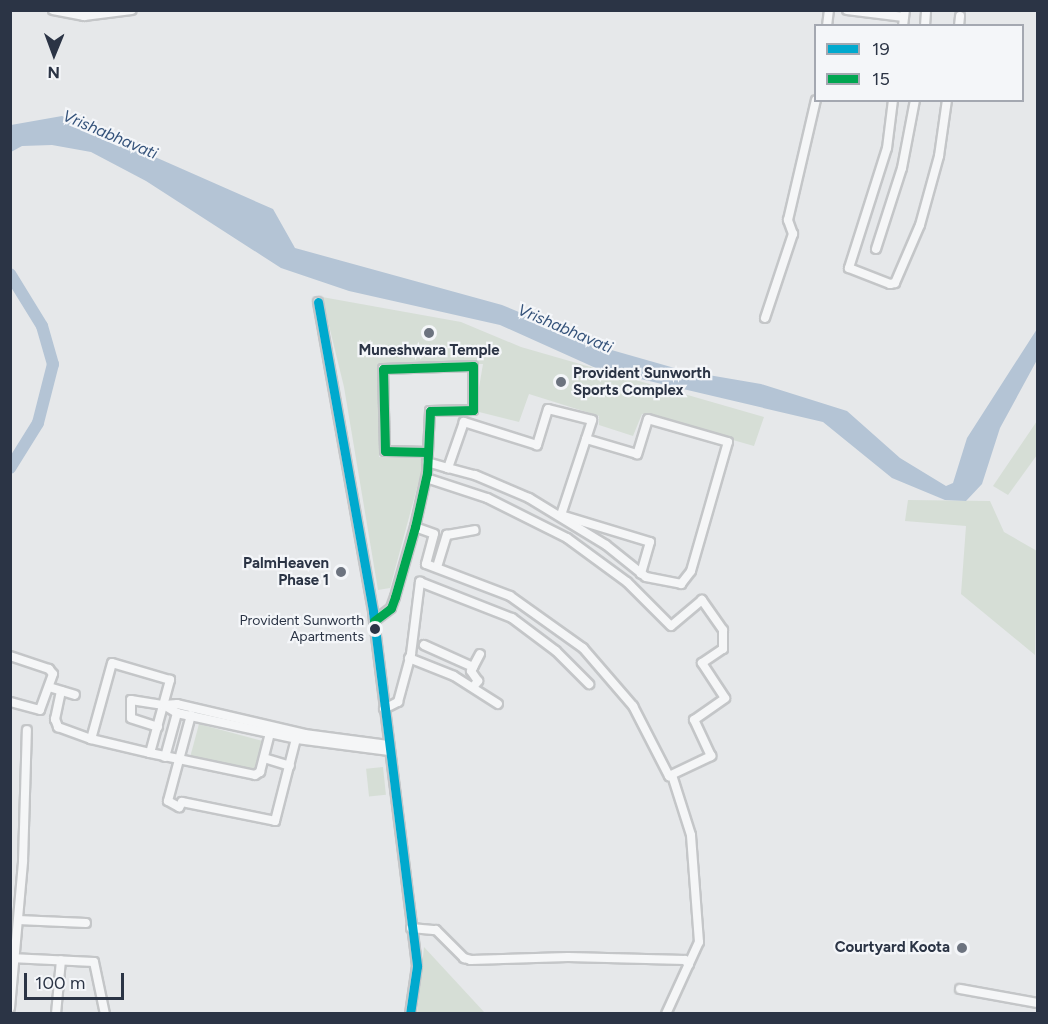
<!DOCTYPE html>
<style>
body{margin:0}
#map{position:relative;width:1048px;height:1024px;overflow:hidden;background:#e6e8ea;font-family:Figtree,sans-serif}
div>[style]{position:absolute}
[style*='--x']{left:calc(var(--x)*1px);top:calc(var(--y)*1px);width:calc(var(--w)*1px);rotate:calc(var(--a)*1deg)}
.green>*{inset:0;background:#d6ded6;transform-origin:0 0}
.water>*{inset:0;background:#b4c4d5}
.river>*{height:12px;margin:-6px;padding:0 6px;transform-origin:6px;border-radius:6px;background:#b4c4d5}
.roads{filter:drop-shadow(2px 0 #c4c6c8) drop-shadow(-2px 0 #c4c6c8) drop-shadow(0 2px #c4c6c8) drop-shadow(0 -2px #c4c6c8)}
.minor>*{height:8px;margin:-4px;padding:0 4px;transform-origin:4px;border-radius:4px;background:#f5f6f7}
.bus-1>*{height:9px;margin:-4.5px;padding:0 4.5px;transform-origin:4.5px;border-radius:4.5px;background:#00a9ce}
.bus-2>*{height:9px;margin:-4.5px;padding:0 4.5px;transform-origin:4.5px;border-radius:4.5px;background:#00a651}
.dots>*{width:16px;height:16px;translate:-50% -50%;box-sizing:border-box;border:3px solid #f4f6f9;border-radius:50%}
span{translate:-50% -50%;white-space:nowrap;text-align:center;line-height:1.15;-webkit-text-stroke:4.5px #f4f6f9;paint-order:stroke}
.bus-label{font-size:14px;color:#2b3445}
.right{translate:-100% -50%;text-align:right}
.poi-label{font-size:15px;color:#2b3445;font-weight:700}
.left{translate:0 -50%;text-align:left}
.water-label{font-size:16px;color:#34527a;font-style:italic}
.frame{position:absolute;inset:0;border:12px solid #2b3445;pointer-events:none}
.legend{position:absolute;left:814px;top:24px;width:210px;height:78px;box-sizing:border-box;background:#f4f6f9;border:2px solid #a4a8b1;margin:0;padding:8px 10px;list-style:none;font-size:18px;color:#2b3445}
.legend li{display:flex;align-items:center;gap:12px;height:30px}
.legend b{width:30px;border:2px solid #a4a8b1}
.north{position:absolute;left:24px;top:24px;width:60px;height:60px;-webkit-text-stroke:4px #f4f6f9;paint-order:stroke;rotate:181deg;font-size:16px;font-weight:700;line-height:24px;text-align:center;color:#2b3445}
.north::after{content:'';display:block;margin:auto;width:21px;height:27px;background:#2b3445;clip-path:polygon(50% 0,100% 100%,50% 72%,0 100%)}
.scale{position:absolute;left:24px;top:973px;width:100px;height:27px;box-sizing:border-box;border:3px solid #2b3445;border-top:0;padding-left:8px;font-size:18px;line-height:21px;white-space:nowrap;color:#2b3445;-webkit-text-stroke:4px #f4f6f9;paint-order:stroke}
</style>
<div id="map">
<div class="green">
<div style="clip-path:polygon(322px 297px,461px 322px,521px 347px,764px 417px,754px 446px,642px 414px,633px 436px,599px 425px,599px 416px,529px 394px,519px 422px,475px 411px,483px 364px,379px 365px,379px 457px,425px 458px,390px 588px,378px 590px,344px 387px)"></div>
<div style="clip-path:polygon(1037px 421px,1037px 455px,1008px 495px,993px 486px)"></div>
<div style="clip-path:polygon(908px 500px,990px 501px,1004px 532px,1037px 551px,1035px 655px,961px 594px,966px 526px,905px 521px)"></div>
<div style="left:199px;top:724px;width:67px;height:34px;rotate:15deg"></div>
<div style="left:383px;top:767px;width:28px;height:17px;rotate:84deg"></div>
<div style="clip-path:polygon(424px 947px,485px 1013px,417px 1013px)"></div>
</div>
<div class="water">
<div style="clip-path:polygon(62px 116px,273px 209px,295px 248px,502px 305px,608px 349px,685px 371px,761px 384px,847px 411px,900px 458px,946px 486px,953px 483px,967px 438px,1037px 329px,1037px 360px,1000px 428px,982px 484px,966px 501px,945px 500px,892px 478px,823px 422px,598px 369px,500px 325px,349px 291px,281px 268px,146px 181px,91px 152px,52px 145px,22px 146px,11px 152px,11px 125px)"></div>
</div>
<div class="river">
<div style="--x:10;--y:274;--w:61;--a:58.4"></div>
<div style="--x:42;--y:326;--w:40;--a:74"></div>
<div style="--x:53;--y:364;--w:61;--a:104.3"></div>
<div style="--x:38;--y:423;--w:53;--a:121.9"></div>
</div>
<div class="roads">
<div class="minor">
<div style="--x:53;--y:10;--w:32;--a:11"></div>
<div style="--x:84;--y:16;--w:48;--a:-7.1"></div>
<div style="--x:847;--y:10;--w:57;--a:7"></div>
<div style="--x:827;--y:26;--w:16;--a:-83"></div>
<div style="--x:903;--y:26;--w:16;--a:-83"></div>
<div style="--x:925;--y:26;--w:16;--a:-86"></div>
<div style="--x:959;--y:26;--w:10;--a:-84"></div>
<div style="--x:893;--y:100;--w:48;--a:97.1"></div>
<div style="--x:887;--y:148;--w:126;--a:107.6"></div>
<div style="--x:849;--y:268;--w:44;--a:21.3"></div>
<div style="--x:890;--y:284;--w:5;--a:-11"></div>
<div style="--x:895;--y:283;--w:63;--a:-66.7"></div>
<div style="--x:920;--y:225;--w:72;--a:-74.6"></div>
<div style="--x:939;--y:156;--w:57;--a:-81.9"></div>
<div style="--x:876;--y:249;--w:85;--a:-72.2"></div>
<div style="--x:902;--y:168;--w:69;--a:-79.2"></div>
<div style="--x:318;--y:302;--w:315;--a:79.9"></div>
<div style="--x:373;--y:612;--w:357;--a:82.9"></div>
<div style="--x:417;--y:966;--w:49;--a:98.3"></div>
<div style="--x:765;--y:318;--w:89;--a:-71.6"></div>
<div style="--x:793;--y:234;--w:15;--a:-110"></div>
<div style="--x:788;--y:220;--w:123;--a:-76.9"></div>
<div style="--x:586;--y:439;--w:80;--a:108.2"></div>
<div style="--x:561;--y:515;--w:93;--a:16.9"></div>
<div style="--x:650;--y:542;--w:33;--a:106"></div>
<div style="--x:427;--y:462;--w:22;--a:16"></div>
<div style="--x:448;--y:468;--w:28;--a:15"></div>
<div style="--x:475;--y:475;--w:59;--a:23.1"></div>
<div style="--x:529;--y:498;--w:90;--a:31.4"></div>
<div style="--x:606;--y:545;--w:51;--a:38.7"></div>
<div style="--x:646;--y:577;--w:36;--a:11"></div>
<div style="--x:681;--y:584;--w:16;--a:-52"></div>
<div style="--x:691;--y:571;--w:134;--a:-74"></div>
<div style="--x:728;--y:442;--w:83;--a:-164"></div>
<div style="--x:648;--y:419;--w:37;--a:107"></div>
<div style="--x:637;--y:454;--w:53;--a:-163.6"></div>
<div style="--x:586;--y:439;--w:20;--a:-72"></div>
<div style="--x:592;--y:420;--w:45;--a:-166"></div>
<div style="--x:548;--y:409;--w:38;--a:107"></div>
<div style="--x:537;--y:445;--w:77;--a:-162.5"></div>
<div style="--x:464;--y:422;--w:49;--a:109.2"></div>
<div style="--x:415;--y:527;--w:20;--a:20"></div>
<div style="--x:434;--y:534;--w:31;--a:105"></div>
<div style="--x:426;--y:564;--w:90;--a:20.9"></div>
<div style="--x:510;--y:596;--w:90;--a:35.5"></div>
<div style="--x:583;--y:648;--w:77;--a:49.2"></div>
<div style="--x:633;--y:706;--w:79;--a:62.8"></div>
<div style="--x:669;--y:776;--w:47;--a:-25.5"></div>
<div style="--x:711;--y:756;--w:40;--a:-115"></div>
<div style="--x:694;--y:720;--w:38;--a:-35"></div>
<div style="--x:725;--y:698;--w:42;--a:-123.3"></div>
<div style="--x:702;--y:663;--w:25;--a:-34"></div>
<div style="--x:723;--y:649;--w:19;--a:-90"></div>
<div style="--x:723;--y:630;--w:37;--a:-125"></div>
<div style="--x:702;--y:600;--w:40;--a:140"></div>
<div style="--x:671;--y:626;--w:62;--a:-135"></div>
<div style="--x:627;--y:582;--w:74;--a:-143.7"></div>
<div style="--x:567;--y:538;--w:89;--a:-153.4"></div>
<div style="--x:487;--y:498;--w:64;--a:-161.8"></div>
<div style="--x:437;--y:567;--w:34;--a:-73"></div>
<div style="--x:447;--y:535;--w:28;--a:-10"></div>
<div style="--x:374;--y:621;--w:21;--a:-37"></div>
<div style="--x:391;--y:608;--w:12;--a:-70"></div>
<div style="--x:395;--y:597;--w:73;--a:-74.1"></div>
<div style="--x:415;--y:527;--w:55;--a:-77.5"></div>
<div style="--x:427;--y:473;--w:62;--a:-87.2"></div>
<div style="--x:430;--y:411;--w:43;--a:-1.3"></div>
<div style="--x:473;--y:410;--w:44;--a:-90"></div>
<div style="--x:473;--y:366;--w:90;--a:178.1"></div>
<div style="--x:383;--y:369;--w:82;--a:88.6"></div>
<div style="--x:385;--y:451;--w:43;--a:1.3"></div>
<div style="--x:424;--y:645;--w:54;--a:24.2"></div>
<div style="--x:10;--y:656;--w:41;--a:18.4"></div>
<div style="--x:49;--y:669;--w:6;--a:51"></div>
<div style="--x:53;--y:674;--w:38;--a:110"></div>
<div style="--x:40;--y:710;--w:31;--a:-165"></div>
<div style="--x:409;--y:658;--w:48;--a:21.8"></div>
<div style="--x:454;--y:676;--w:52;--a:32.5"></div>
<div style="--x:49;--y:687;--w:27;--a:17"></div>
<div style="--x:473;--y:687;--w:8;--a:-50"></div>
<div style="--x:478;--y:681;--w:12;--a:-125"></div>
<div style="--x:471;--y:671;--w:19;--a:-62"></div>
<div style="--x:61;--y:691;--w:29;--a:102"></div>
<div style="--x:55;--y:719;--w:9;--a:69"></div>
<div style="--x:58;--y:727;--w:35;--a:20"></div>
<div style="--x:91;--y:739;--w:61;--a:13.3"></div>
<div style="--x:150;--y:753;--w:76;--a:-74.7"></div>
<div style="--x:170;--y:680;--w:60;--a:-163.7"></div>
<div style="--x:112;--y:663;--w:79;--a:105.4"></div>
<div style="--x:384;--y:709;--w:16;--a:-27"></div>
<div style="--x:398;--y:702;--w:50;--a:-74.8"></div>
<div style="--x:411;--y:654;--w:73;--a:-82.9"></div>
<div style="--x:420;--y:582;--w:99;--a:21.4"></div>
<div style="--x:512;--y:618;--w:55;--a:36.9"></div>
<div style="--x:556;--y:651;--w:47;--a:45"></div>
<div style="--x:191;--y:715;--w:89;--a:105"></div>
<div style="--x:168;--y:801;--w:13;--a:29"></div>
<div style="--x:179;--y:807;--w:6;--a:-59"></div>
<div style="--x:182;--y:802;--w:95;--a:11.5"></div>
<div style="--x:275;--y:821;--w:89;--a:-75.7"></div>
<div style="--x:158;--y:727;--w:28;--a:-162"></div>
<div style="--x:131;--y:718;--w:18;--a:-90"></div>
<div style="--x:131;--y:700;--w:33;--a:9"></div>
<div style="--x:388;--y:745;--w:84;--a:-172.5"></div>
<div style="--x:305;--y:734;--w:131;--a:-166.8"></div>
<div style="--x:177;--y:704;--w:13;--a:176"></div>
<div style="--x:164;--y:705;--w:15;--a:32"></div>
<div style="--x:177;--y:713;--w:123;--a:12.2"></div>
<div style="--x:297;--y:739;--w:93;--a:7.4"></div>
<div style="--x:150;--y:753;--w:107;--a:11.8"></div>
<div style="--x:255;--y:775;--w:6;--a:-31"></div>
<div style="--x:260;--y:772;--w:40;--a:-75.6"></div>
<div style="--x:165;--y:757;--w:46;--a:-74.7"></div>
<div style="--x:264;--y:758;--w:27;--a:17"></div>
<div style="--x:18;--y:920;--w:68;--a:2.5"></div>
<div style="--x:411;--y:928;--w:25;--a:5"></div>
<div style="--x:436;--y:930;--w:40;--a:45"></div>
<div style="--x:464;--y:958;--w:7;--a:16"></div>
<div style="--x:471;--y:960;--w:97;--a:-1.8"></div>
<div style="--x:568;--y:957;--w:117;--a:1.5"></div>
<div style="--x:685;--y:960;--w:6;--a:51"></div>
<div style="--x:10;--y:958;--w:84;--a:2.7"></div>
<div style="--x:94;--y:962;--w:53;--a:78.1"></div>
<div style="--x:960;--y:989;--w:79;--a:10.2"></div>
<div style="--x:10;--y:1008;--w:148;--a:-84.9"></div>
<div style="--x:23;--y:861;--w:131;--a:-88.3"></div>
<div style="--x:56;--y:1014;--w:54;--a:-84.7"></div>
<div style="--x:666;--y:1014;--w:79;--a:-65.4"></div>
<div style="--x:699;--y:942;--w:107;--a:-94.3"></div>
<div style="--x:691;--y:835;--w:63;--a:-107.6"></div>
</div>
</div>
<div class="bus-1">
<div style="--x:318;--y:302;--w:315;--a:79.9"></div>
<div style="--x:373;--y:612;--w:357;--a:82.9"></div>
<div style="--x:417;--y:966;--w:49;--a:98.3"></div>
</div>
<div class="bus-2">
<div style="--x:374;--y:621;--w:21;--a:-37"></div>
<div style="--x:391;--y:608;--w:12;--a:-70"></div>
<div style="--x:395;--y:597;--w:73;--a:-74.1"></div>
<div style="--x:415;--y:527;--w:55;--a:-77.5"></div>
<div style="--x:427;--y:473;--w:62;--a:-87.2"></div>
<div style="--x:430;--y:411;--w:43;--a:-1.3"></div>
<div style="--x:473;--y:410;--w:44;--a:-90"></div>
<div style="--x:473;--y:366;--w:90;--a:178.1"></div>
<div style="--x:383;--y:369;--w:82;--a:88.6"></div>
<div style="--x:385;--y:451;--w:43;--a:1.3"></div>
</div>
<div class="dots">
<div style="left:429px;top:333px;background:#6c737f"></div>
<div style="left:561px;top:382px;background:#6c737f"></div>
<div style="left:341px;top:572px;background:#6c737f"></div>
<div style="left:375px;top:629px;background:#2b3445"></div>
<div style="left:962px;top:948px;background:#6c737f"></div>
</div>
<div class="bus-label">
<span class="right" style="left:364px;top:629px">Provident Sunworth<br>Apartments</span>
</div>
<div class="poi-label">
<span style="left:429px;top:351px">Muneshwara Temple</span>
<span class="left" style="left:573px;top:382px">Provident Sunworth<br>Sports Complex</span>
<span class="right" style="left:329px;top:572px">PalmHeaven<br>Phase 1</span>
<span class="right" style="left:950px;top:948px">Courtyard Koota</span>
</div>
<div class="water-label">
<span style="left:110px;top:135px;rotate:23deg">Vrishabhavati</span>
<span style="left:565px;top:329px;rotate:23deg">Vrishabhavati</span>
</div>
<div class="frame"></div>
<ul class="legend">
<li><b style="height:8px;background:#00a9ce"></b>19</li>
<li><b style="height:8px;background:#00a651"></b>15</li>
</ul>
<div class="north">N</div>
<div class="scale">100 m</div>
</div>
